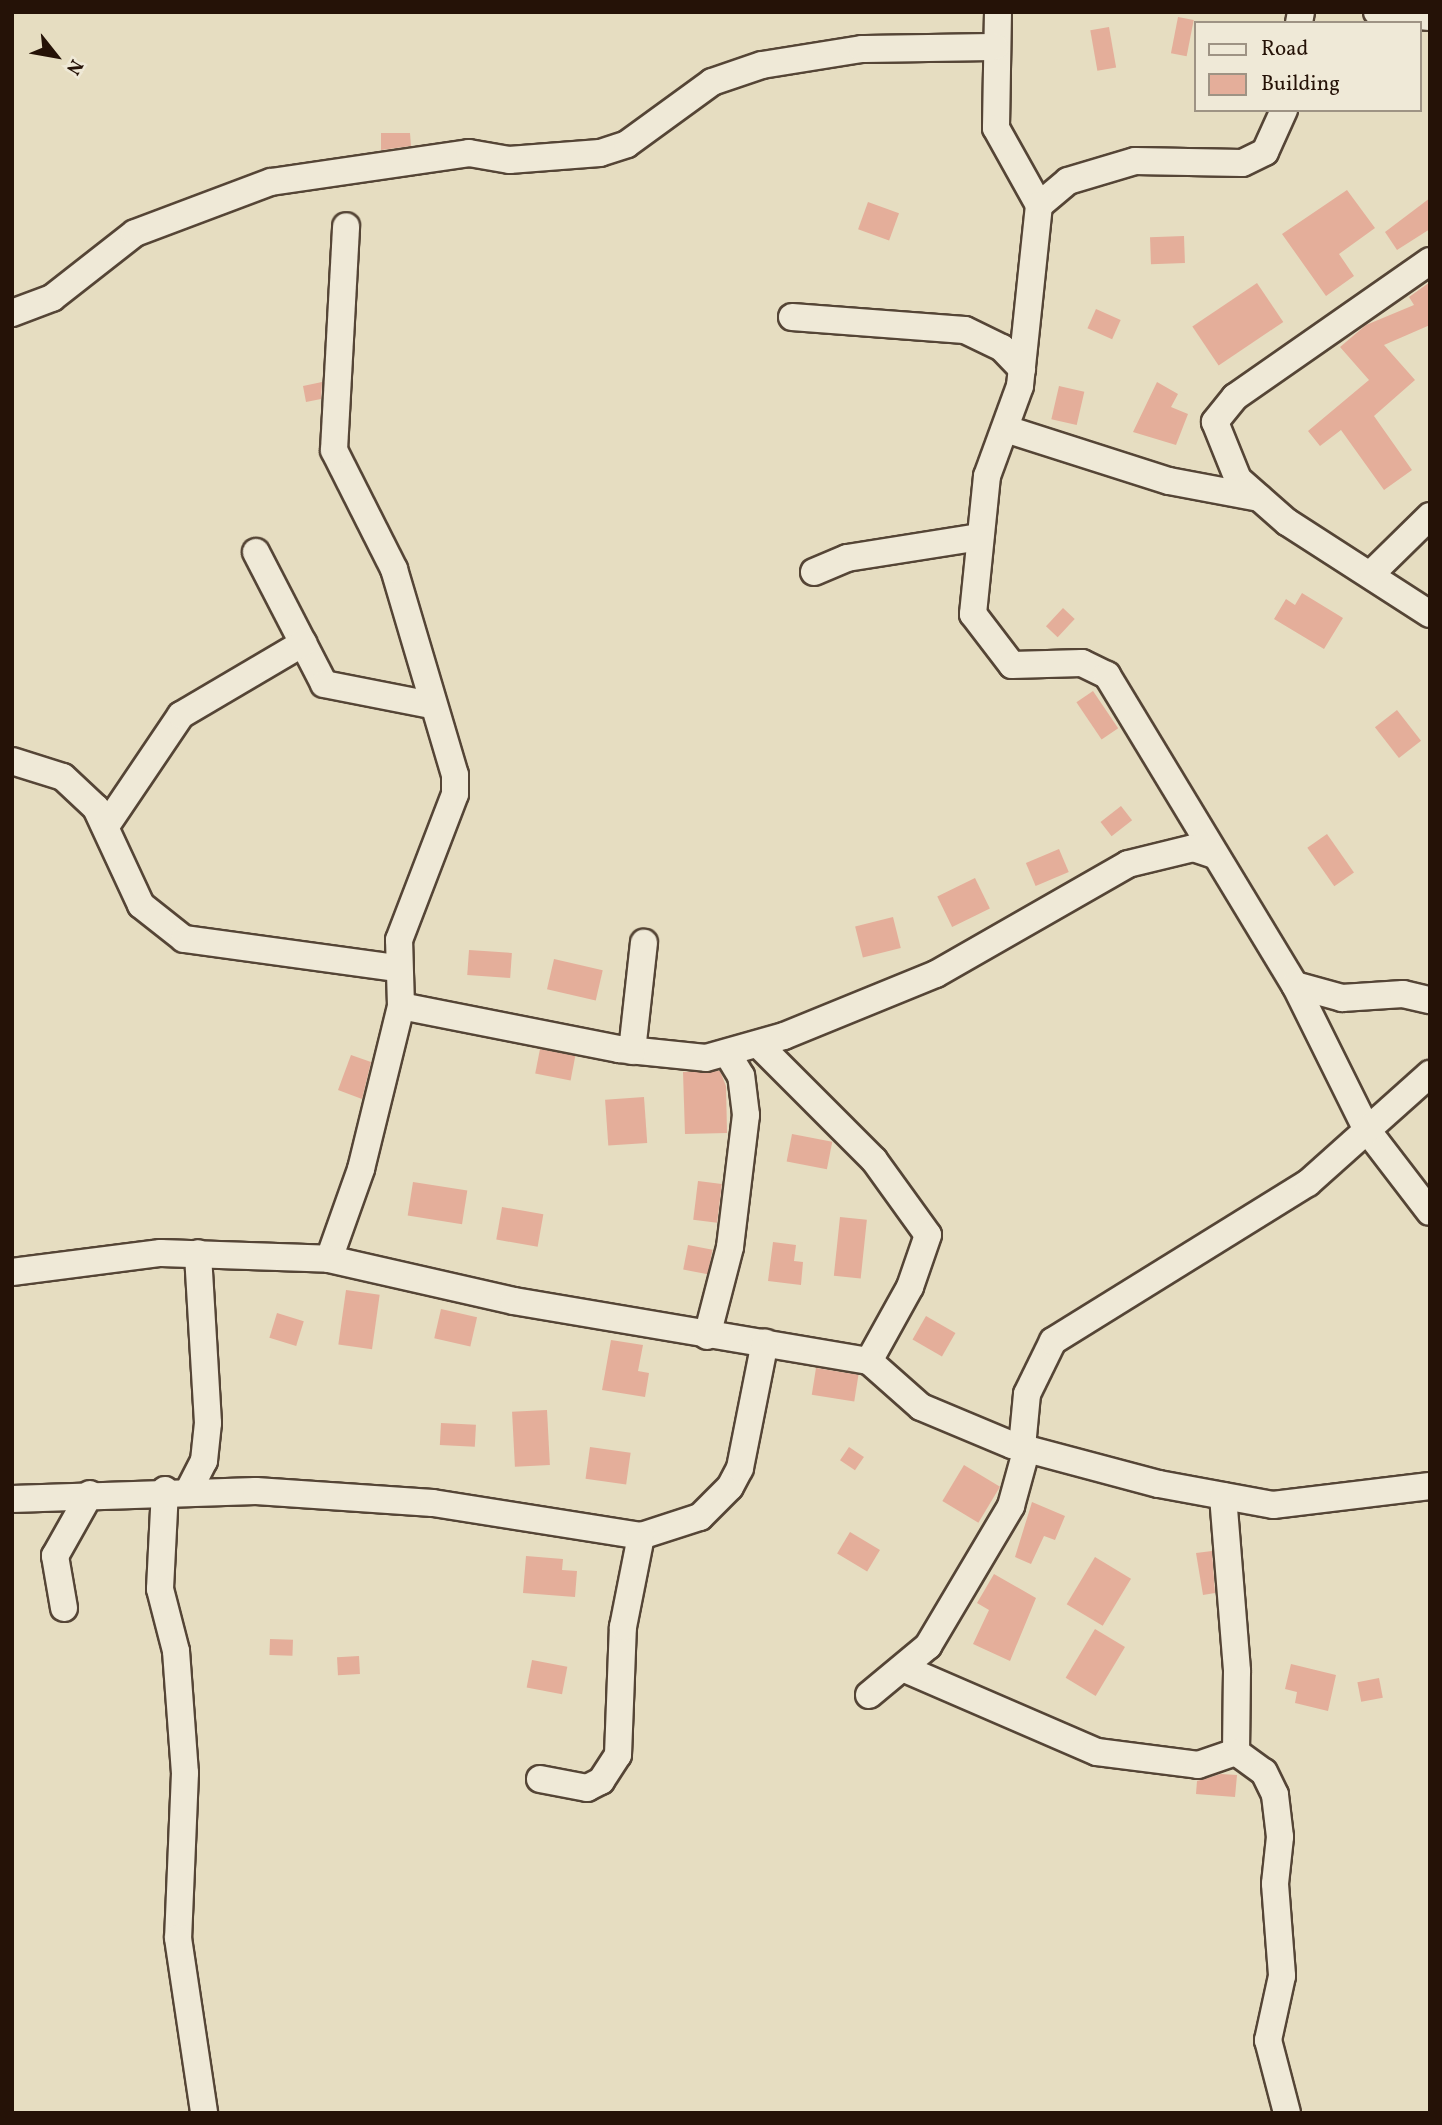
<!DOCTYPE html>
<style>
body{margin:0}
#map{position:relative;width:1442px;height:2125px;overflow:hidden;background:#e6ddc1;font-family:Vollkorn,serif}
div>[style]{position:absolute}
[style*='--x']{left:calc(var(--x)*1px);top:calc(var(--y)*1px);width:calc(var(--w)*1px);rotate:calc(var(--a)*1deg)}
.building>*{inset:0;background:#e4ae9a;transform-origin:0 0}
.roads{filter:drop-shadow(2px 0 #554536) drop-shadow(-2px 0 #554536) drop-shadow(0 2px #554536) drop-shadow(0 -2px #554536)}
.minor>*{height:26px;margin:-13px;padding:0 13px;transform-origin:13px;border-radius:13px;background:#efe9d7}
span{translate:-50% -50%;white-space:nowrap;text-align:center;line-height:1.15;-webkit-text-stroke:5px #efe9d7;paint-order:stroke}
.frame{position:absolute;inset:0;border:14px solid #251207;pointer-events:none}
.legend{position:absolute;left:1194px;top:21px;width:228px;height:91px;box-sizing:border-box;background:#efe9d7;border:2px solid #9e9384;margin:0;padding:9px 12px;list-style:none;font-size:21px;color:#251207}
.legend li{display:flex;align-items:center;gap:14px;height:35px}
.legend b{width:35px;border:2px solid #9e9384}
.north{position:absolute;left:21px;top:21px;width:70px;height:70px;-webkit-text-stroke:5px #efe9d7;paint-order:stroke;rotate:121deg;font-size:19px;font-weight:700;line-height:28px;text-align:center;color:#251207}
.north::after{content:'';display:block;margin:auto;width:24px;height:32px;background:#251207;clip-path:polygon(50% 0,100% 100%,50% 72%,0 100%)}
</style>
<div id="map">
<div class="building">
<div style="left:1178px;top:17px;width:16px;height:37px;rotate:11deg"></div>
<div style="left:1109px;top:27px;width:41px;height:19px;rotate:80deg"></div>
<div style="clip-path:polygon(381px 133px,410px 133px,411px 146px,381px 150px)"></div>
<div style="clip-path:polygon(1347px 190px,1375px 228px,1339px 254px,1354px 276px,1326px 296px,1282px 234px)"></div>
<div style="clip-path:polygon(1430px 198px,1430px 229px,1397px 250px,1385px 232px)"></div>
<div style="left:868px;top:202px;width:33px;height:29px;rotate:20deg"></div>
<div style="left:1184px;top:236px;width:27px;height:34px;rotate:88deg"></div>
<div style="clip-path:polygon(1430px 282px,1430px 325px,1384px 345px,1415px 380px,1374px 416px,1412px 470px,1384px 490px,1341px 430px,1320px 446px,1308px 431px,1369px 380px,1340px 347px,1366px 325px,1414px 305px,1409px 297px)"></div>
<div style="left:1257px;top:283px;width:47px;height:78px;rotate:56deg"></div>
<div style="left:1096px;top:309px;width:27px;height:21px;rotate:24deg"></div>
<div style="clip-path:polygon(322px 382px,321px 399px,306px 402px,303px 386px)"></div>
<div style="clip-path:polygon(1157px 382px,1178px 394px,1171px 407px,1188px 414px,1176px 445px,1133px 432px)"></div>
<div style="left:1059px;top:386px;width:26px;height:34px;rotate:13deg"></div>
<div style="clip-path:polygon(1302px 593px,1343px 618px,1324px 649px,1274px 619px,1286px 599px,1295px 605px)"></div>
<div style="left:1063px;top:608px;width:16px;height:25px;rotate:43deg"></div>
<div style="left:1093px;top:691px;width:45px;height:20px;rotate:56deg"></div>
<div style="left:1397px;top:710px;width:39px;height:28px;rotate:52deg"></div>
<div style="left:1121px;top:806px;width:18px;height:26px;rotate:52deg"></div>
<div style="left:1327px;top:834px;width:47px;height:24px;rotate:55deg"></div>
<div style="left:1059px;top:849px;width:25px;height:36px;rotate:67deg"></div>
<div style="left:975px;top:878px;width:34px;height:42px;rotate:64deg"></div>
<div style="left:893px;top:917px;width:32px;height:39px;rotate:76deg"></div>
<div style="left:469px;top:950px;width:43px;height:25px;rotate:4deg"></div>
<div style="left:554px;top:959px;width:50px;height:31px;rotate:13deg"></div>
<div style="left:540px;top:1049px;width:36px;height:25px;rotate:11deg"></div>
<div style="clip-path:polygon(351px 1055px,371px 1062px,362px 1099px,338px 1090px)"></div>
<div style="clip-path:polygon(720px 1071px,726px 1086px,727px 1133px,685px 1134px,683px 1072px)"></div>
<div style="left:644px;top:1097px;width:46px;height:39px;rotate:86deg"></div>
<div style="left:792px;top:1134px;width:41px;height:28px;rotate:11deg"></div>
<div style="left:698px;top:1181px;width:24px;height:39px;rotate:7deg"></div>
<div style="left:413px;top:1182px;width:55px;height:34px;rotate:9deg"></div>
<div style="left:502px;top:1207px;width:42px;height:33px;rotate:10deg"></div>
<div style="left:840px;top:1217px;width:27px;height:59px;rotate:6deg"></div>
<div style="clip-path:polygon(773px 1242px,796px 1245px,794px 1261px,803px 1262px,801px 1285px,768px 1281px)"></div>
<div style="left:688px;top:1245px;width:25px;height:25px;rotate:11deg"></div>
<div style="left:346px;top:1290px;width:34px;height:55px;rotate:8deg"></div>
<div style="left:441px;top:1309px;width:37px;height:30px;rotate:13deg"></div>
<div style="left:277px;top:1313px;width:28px;height:26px;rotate:17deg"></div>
<div style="left:926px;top:1316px;width:34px;height:27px;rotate:30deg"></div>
<div style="clip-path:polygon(611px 1340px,643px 1345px,638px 1371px,649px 1373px,645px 1397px,602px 1390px)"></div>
<div style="left:816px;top:1368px;width:43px;height:27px;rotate:9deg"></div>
<div style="left:547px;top:1410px;width:55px;height:35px;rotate:87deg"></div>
<div style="left:441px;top:1423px;width:35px;height:22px;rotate:3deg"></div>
<div style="left:590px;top:1447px;width:41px;height:32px;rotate:8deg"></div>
<div style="left:849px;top:1447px;width:18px;height:16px;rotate:34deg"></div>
<div style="left:964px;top:1465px;width:42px;height:42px;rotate:31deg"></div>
<div style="clip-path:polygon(1032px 1502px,1065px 1516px,1055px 1540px,1044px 1536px,1031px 1564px,1015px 1557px)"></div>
<div style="left:850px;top:1532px;width:35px;height:25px;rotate:31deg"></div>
<div style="clip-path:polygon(1212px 1551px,1215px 1593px,1203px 1595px,1196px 1553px)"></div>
<div style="clip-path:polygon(526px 1556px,563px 1559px,562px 1570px,577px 1571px,575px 1597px,523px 1593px)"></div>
<div style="left:1095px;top:1557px;width:42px;height:55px;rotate:31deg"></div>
<div style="clip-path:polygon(994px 1574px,1036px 1598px,1010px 1661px,973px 1644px,989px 1610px,977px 1603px)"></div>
<div style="left:1095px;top:1629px;width:35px;height:57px;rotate:31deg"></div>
<div style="left:270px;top:1639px;width:23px;height:16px;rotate:2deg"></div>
<div style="left:359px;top:1656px;width:18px;height:22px;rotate:87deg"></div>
<div style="left:532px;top:1660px;width:36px;height:28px;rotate:11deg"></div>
<div style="clip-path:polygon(1291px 1664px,1336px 1675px,1328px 1711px,1295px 1703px,1297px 1692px,1285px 1689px)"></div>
<div style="left:1379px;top:1678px;width:20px;height:22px;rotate:79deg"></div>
<div style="clip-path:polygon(1221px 1774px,1237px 1775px,1235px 1797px,1196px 1794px,1197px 1781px)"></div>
</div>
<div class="roads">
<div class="minor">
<div style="--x:998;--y:12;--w:116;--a:91"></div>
<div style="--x:996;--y:128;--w:88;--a:60.8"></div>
<div style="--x:1377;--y:12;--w:53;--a:5.4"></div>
<div style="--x:1299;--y:23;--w:11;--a:-80"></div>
<div style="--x:1284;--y:110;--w:46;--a:114.3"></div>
<div style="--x:1265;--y:152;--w:25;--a:154"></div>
<div style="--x:1242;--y:163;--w:107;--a:-178.9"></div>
<div style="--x:1135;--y:161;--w:70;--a:163.4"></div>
<div style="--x:1068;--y:181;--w:38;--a:140"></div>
<div style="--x:1039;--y:205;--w:182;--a:96"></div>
<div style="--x:1020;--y:386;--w:96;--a:110.1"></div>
<div style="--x:987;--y:476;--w:139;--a:95.8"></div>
<div style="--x:973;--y:614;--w:64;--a:52.6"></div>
<div style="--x:1012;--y:665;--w:70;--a:-1.6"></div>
<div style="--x:1082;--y:663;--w:28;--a:26"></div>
<div style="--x:1107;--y:675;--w:363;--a:58.8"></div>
<div style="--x:1295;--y:985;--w:49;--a:15.5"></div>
<div style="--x:1342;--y:998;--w:61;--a:-3.8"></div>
<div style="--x:1403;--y:994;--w:28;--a:13"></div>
<div style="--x:1430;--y:261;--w:238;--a:145.1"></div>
<div style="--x:1235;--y:397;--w:32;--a:129"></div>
<div style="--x:1215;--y:422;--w:61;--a:68"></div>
<div style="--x:1238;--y:479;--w:65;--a:41.3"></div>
<div style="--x:1287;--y:522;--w:170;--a:32.8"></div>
<div style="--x:12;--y:313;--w:43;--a:-20.6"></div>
<div style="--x:52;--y:298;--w:105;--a:-38.1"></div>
<div style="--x:135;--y:233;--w:145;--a:-20.6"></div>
<div style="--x:271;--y:182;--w:200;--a:-8.3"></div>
<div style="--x:469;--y:153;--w:41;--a:9.9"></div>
<div style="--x:509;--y:160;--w:91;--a:-4.4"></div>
<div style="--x:600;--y:153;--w:28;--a:-18"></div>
<div style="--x:627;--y:144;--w:105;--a:-36.1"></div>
<div style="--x:712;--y:82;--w:53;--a:-18.8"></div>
<div style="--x:762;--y:65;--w:101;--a:-9.1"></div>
<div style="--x:862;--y:49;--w:133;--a:-0.9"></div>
<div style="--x:792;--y:317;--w:173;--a:4.3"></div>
<div style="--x:965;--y:330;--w:41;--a:25.9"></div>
<div style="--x:1002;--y:348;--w:29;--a:46"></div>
<div style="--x:1009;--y:430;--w:168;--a:17.7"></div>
<div style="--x:1169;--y:481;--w:92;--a:10.7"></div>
<div style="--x:256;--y:552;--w:148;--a:62.7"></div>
<div style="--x:324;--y:684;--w:109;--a:11.1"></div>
<div style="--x:814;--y:572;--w:36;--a:-23"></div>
<div style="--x:847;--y:558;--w:135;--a:-9"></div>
<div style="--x:1373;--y:572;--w:80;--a:-44.5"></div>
<div style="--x:12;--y:761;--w:53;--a:17.4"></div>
<div style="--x:63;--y:777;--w:45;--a:43.2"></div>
<div style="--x:96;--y:808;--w:107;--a:65.1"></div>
<div style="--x:141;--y:905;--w:55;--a:38.3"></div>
<div style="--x:184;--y:939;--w:215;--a:7.8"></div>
<div style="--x:106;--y:826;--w:134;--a:-56"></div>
<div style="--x:181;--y:715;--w:142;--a:-30.5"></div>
<div style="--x:1295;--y:985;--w:162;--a:63.6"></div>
<div style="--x:1367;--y:1130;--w:103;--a:52.5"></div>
<div style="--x:401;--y:1006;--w:222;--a:11.2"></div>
<div style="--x:619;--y:1049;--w:87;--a:5.9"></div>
<div style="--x:706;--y:1058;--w:81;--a:-15.8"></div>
<div style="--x:784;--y:1036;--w:164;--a:-22.2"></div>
<div style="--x:936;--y:974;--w:221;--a:-29.8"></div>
<div style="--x:1128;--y:864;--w:67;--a:-13.8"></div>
<div style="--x:1193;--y:848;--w:22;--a:18"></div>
<div style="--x:758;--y:1044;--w:164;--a:45"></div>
<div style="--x:874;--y:1160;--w:92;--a:54.2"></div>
<div style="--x:928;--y:1235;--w:55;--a:109.1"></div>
<div style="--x:910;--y:1287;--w:85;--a:119"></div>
<div style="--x:632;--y:1051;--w:109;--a:-83.7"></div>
<div style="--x:329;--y:1259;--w:96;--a:-70.4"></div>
<div style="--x:361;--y:1169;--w:168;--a:-76.2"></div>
<div style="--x:401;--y:1006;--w:66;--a:-91.7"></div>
<div style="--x:399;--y:940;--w:156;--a:-69"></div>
<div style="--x:455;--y:794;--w:19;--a:-90"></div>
<div style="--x:455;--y:775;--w:215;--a:-106.5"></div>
<div style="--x:394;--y:569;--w:133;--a:-116.8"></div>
<div style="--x:334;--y:450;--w:224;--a:-86.9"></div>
<div style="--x:12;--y:1272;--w:150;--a:-7.3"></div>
<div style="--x:161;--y:1253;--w:168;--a:2"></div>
<div style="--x:329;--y:1259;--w:190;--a:12.8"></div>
<div style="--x:514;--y:1301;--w:360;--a:9.6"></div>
<div style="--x:869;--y:1361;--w:69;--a:41.5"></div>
<div style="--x:921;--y:1407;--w:99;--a:22.7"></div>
<div style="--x:1012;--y:1445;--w:152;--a:14.9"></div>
<div style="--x:1159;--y:1484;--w:116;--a:10.4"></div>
<div style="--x:1273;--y:1505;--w:158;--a:-6.9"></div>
<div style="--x:707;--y:1336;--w:92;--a:-75.5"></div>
<div style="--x:730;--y:1247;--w:133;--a:-83.1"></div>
<div style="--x:746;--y:1115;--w:39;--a:-97"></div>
<div style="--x:741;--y:1076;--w:26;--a:-121"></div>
<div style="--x:1022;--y:1447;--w:53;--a:-84.6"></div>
<div style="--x:1027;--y:1394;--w:59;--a:-63.9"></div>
<div style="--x:1053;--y:1341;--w:300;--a:-31.8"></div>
<div style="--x:1308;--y:1183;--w:164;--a:-41.8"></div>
<div style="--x:165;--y:1490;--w:99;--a:92.9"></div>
<div style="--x:160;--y:1589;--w:64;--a:75.5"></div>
<div style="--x:176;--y:1651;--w:122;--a:85.8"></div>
<div style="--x:185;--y:1773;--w:165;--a:92.4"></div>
<div style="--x:178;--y:1938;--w:177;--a:81.5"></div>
<div style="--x:189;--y:1490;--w:33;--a:-63"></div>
<div style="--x:204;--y:1461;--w:38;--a:-84"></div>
<div style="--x:208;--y:1423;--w:170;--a:-93.4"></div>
<div style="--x:1223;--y:1496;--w:176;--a:85.4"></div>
<div style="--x:1237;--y:1671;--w:81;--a:90.7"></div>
<div style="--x:12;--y:1499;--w:244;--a:-1.9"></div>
<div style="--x:256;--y:1491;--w:177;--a:3.9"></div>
<div style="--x:433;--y:1503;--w:211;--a:9"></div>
<div style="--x:641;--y:1536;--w:62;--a:-17.9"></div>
<div style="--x:700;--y:1517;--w:42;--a:-45"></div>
<div style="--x:730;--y:1487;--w:21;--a:-62"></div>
<div style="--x:740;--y:1468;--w:128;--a:-78.8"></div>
<div style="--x:64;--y:1608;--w:53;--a:-99.8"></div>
<div style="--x:55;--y:1556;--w:71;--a:-60.6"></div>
<div style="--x:905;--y:1669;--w:209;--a:23.4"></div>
<div style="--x:1097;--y:1752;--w:102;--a:7.3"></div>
<div style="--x:1198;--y:1765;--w:40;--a:-18.9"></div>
<div style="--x:1236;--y:1752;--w:34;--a:36"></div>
<div style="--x:1264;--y:1772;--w:25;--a:64"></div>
<div style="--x:1275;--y:1795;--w:42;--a:83.2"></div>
<div style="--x:1280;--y:1837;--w:47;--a:96.1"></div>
<div style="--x:1275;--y:1884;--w:92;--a:85.6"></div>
<div style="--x:1282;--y:1976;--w:66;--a:102.3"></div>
<div style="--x:1268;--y:2040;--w:75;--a:75.4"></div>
<div style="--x:869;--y:1695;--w:77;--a:-39.7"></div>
<div style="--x:928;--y:1646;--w:163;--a:-59.3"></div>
<div style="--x:1011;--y:1506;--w:60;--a:-74.6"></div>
<div style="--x:540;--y:1779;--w:48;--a:10.8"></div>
<div style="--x:587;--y:1788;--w:16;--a:-27"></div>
<div style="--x:601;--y:1781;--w:31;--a:-57"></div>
<div style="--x:618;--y:1755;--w:128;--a:-87.8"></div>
<div style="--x:623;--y:1627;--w:93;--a:-78.8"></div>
</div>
</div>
<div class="frame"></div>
<ul class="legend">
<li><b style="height:9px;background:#efe9d7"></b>Road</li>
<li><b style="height:19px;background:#e4ae9a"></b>Building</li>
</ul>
<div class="north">N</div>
</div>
